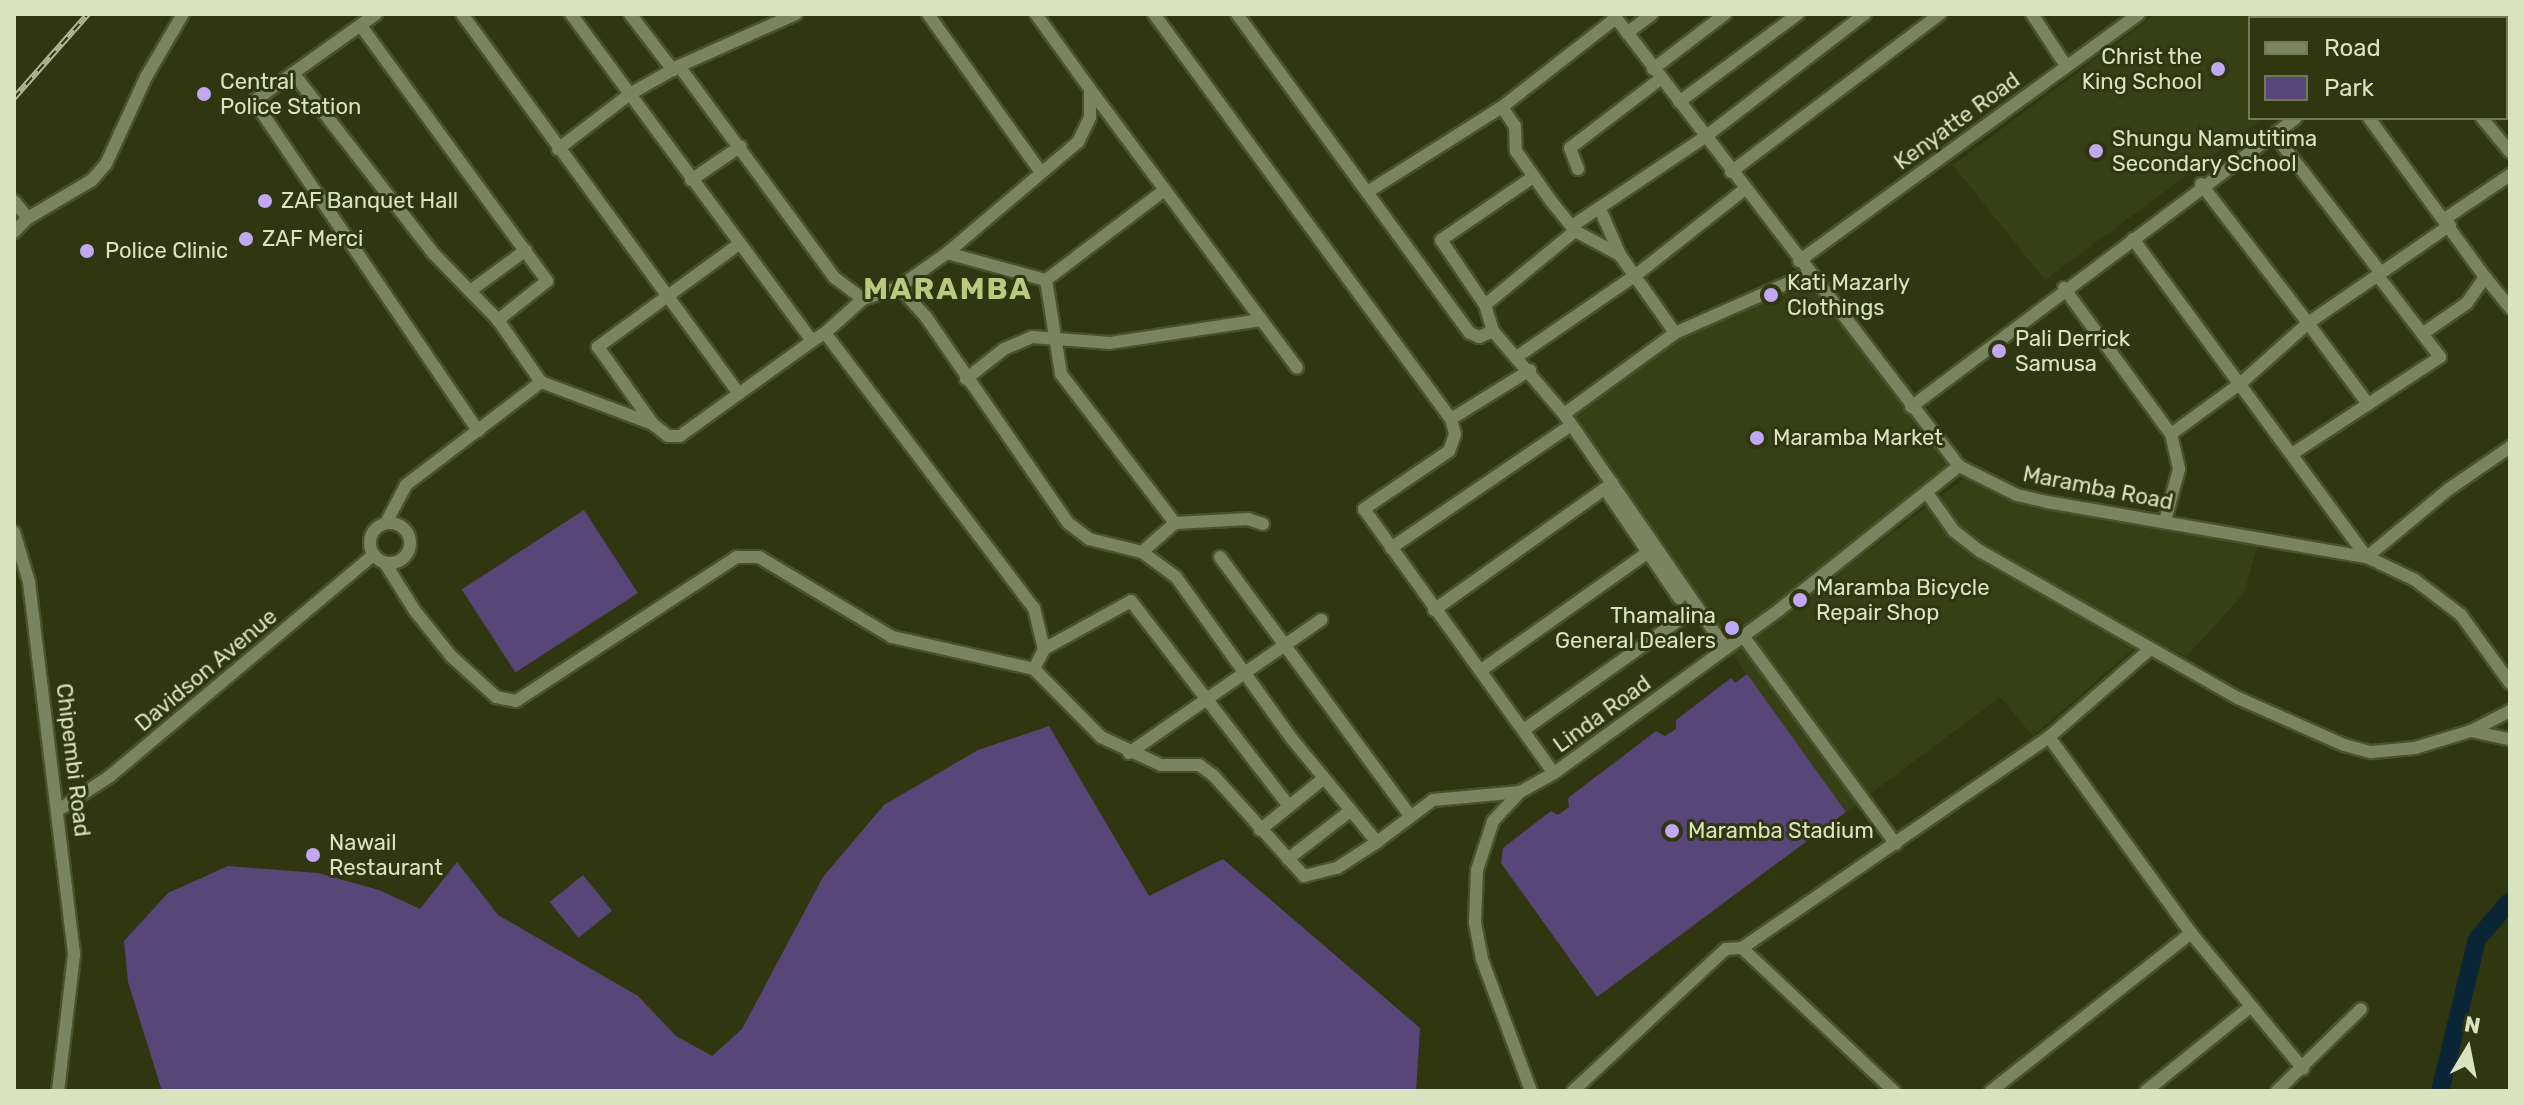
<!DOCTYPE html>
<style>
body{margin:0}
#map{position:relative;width:2524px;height:1105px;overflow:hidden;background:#2f3610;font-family:Rubik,sans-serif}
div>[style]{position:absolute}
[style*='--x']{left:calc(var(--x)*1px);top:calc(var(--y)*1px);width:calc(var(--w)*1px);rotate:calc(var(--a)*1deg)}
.built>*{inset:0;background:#374014}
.green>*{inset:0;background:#584678;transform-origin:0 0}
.river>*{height:18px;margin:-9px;padding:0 9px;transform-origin:9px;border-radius:9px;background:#092536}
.roads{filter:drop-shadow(2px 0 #4a522c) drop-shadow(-2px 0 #4a522c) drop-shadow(0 2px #4a522c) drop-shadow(0 -2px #4a522c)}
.minor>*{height:12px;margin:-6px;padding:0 6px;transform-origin:6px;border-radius:6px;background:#7b8461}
.minor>.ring{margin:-6px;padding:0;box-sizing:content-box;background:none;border:12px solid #7b8461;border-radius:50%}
.rail>*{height:6px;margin-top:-3px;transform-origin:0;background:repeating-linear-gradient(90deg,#2f3610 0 9px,#b2ba96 0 18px);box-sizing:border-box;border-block:2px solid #b2ba96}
.dots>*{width:22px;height:22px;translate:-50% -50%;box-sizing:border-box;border:4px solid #2f3610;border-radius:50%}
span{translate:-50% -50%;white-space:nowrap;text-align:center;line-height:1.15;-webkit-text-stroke:6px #2f3610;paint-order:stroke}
.poi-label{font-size:22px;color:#dae3bf}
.right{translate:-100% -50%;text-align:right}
.left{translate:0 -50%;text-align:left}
.street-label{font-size:22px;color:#dae3bf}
.district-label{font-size:30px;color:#b9ca80;font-weight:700;letter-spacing:2px}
.frame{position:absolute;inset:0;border:16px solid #dae3bf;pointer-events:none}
.legend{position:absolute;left:2248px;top:16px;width:260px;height:104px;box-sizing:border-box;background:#2f3610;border:2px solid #737b56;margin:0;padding:10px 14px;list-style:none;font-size:24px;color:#dae3bf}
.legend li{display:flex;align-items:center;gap:16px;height:40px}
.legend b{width:40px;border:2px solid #737b56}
.north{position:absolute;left:2428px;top:1009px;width:80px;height:80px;-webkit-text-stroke:6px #2f3610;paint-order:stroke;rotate:10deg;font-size:22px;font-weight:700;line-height:32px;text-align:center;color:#dae3bf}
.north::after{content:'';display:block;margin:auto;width:28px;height:36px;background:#dae3bf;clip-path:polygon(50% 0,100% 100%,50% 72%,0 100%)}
</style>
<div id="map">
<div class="built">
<div style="clip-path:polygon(2156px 14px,2397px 14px,2250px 18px,2250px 118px,2264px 118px,2045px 280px,1953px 165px)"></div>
<div style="clip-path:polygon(1808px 280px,1952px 469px,1725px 644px,1564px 408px,1667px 342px)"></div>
<div style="clip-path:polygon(1965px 478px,2010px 500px,2258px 544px,2244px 593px,2187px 656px,2145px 639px,2033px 736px,2000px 697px,1846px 812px,1732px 654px)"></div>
</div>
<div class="green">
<div style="left:584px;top:510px;width:99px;height:146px;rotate:57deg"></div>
<div style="clip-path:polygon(1747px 674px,1846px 812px,1597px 997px,1501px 863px,1503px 848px,1551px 811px,1558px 815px,1569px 807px,1568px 798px,1656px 731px,1665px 736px,1676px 729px,1676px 720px,1731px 678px,1735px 683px)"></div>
<div style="clip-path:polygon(1049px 726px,1149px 896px,1223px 859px,1420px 1028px,1416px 1091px,162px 1091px,128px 982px,124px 941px,168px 893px,228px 866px,318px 873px,379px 890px,420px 909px,457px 862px,498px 915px,638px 996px,676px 1036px,712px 1056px,742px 1029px,823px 877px,884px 805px,978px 750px)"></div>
<div style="left:583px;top:875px;width:46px;height:43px;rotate:51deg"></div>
</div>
<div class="river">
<div style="--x:2440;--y:1091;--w:156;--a:-76.3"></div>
<div style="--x:2477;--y:939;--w:50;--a:-49"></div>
</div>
<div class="roads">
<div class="minor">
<div style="--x:376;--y:14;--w:150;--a:144.5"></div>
<div style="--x:254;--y:101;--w:399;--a:55.8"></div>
<div style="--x:462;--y:14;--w:470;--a:53.9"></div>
<div style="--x:571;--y:14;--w:406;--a:53.6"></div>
<div style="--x:812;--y:341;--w:15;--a:-32"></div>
<div style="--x:825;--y:333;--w:345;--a:52.8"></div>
<div style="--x:1034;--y:608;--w:42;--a:76.3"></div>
<div style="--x:630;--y:14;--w:71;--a:52.5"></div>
<div style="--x:928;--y:14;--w:193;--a:54.5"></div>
<div style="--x:1154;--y:14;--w:502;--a:53.75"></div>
<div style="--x:1451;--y:419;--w:16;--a:75"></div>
<div style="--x:1455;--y:434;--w:18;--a:109"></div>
<div style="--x:1449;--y:451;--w:103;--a:145.7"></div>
<div style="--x:1364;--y:509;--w:325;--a:54.3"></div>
<div style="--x:1237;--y:14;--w:395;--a:53.9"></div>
<div style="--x:1470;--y:333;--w:10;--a:24"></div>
<div style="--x:1479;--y:337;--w:15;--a:-23"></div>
<div style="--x:1493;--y:331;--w:27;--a:-107"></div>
<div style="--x:1485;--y:305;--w:78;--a:-124.1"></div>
<div style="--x:1441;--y:240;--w:112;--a:-34.4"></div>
<div style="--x:1613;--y:14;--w:569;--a:52.57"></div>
<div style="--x:1959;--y:466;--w:65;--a:26.6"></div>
<div style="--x:2017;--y:495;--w:31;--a:13"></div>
<div style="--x:2047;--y:502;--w:325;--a:9.8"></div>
<div style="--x:2367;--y:557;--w:53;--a:25.6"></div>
<div style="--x:2415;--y:580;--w:58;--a:37.3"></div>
<div style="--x:2461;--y:615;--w:84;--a:54.2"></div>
<div style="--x:2032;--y:14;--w:62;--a:56.8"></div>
<div style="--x:2509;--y:14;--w:2;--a:63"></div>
<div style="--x:2430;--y:18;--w:6;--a:-39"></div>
<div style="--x:361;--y:26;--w:316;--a:53.9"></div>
<div style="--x:547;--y:281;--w:63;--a:141.5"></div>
<div style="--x:1627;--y:33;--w:31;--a:-37"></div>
<div style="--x:679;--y:66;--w:263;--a:53.7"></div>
<div style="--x:835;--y:278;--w:35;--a:37"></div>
<div style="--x:863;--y:299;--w:38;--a:-18"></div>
<div style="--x:899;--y:287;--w:59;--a:-35.3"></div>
<div style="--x:947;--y:253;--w:172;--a:-40.3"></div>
<div style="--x:1078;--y:142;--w:28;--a:-64"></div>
<div style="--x:1090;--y:117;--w:28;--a:-90"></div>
<div style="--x:1090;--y:89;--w:92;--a:-125.8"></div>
<div style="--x:1653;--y:69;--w:91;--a:-37.4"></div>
<div style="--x:293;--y:73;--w:229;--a:52.1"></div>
<div style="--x:434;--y:254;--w:92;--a:45.9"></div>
<div style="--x:498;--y:320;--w:75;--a:55.3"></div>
<div style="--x:541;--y:382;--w:170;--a:142.7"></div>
<div style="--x:406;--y:485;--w:43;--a:117.8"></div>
<div style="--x:1090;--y:89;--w:347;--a:53.4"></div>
<div style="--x:1679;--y:102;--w:148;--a:-36.5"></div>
<div style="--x:1502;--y:107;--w:23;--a:56"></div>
<div style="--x:1515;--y:126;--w:25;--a:88"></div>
<div style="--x:1516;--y:151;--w:61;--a:55"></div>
<div style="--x:1551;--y:201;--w:38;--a:51"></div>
<div style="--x:1575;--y:231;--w:51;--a:28.1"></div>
<div style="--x:2369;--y:118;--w:197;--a:53.9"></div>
<div style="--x:2485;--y:277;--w:32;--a:125"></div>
<div style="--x:2467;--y:303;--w:51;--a:145.4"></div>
<div style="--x:2482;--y:118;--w:44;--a:50.5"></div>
<div style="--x:558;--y:149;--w:91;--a:-37.4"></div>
<div style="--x:630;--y:94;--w:56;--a:-29.7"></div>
<div style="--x:679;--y:66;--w:128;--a:-24"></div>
<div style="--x:1578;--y:169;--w:22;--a:-111"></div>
<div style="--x:1570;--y:148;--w:112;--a:-37.4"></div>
<div style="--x:1731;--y:172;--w:262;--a:-37.1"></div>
<div style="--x:691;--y:180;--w:60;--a:-34.2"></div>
<div style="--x:2201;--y:184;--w:175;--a:52.4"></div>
<div style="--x:2308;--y:323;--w:88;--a:-34.4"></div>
<div style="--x:2381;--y:273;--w:175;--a:-127.6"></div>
<div style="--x:1369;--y:191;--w:157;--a:-32.3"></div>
<div style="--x:1502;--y:107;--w:145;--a:-38"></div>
<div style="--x:1162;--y:192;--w:146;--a:142.8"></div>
<div style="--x:1046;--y:280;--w:95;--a:80.9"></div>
<div style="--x:1061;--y:374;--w:188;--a:52.6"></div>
<div style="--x:14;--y:201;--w:22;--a:51"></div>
<div style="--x:1600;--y:209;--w:50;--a:66.5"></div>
<div style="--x:1620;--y:255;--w:95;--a:54.8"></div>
<div style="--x:2446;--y:218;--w:77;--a:-33.9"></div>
<div style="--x:1572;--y:226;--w:160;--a:-33.8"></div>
<div style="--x:1705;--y:137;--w:202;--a:-37.6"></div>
<div style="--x:14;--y:232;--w:20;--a:-45"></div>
<div style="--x:28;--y:218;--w:74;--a:-30.7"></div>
<div style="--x:92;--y:180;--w:21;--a:-49"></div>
<div style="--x:106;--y:164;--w:96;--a:-65.3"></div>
<div style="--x:146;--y:77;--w:73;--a:-59.6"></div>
<div style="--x:2133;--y:239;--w:395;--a:53.7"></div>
<div style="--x:2367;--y:557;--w:107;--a:-39.7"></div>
<div style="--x:2449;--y:489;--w:74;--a:-34.5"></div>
<div style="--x:739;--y:244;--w:175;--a:143.9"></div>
<div style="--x:598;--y:347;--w:95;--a:54.5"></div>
<div style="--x:653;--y:424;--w:19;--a:39"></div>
<div style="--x:668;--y:436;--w:12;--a:0"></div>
<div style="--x:680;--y:436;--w:163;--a:-35.7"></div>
<div style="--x:947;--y:253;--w:103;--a:15.3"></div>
<div style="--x:1799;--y:261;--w:420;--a:-36"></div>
<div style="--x:2381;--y:273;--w:84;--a:-34.8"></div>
<div style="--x:2485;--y:277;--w:40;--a:51"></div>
<div style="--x:899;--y:287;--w:40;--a:48"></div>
<div style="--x:926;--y:317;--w:250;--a:55.4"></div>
<div style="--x:1068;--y:523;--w:26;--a:37"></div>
<div style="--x:1089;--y:539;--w:55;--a:13.8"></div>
<div style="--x:2064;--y:288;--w:181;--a:53.8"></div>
<div style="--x:2171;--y:434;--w:36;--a:77"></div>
<div style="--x:2179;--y:469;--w:54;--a:105.1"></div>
<div style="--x:470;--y:291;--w:69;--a:-36.2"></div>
<div style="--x:1485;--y:305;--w:117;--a:-39.4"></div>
<div style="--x:1493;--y:331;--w:109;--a:49.5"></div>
<div style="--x:1564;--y:414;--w:285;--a:55.4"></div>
<div style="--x:825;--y:333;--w:51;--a:-41.8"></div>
<div style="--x:1518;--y:356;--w:143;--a:-34.5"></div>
<div style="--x:1636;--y:275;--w:139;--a:-38.3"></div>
<div style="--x:966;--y:379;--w:48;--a:-38.3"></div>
<div style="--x:1004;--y:349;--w:30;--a:-23"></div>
<div style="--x:1032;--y:337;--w:78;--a:4.4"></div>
<div style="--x:1110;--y:343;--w:153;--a:-8.7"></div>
<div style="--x:541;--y:382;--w:120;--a:20.6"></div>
<div style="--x:1911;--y:407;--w:481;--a:-36.9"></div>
<div style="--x:1564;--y:414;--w:137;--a:-36.1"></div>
<div style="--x:1675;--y:333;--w:146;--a:-23.8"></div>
<div style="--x:1451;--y:419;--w:93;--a:-31.8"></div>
<div style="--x:2171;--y:434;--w:87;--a:-36.1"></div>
<div style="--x:2241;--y:383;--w:90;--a:-41.8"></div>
<div style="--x:2308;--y:323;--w:101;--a:53.5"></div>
<div style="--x:2292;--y:454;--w:177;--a:-33.2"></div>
<div style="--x:2440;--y:357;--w:102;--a:-127.4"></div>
<div style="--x:1605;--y:489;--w:132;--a:55.8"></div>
<div style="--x:1927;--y:493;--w:47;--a:54.6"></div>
<div style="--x:1954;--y:531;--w:33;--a:38"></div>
<div style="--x:1980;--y:551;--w:297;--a:29.7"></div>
<div style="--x:2238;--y:698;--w:116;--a:23.9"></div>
<div style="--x:2344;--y:745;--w:28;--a:15"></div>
<div style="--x:2371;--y:752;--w:44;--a:-5.2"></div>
<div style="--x:2415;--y:748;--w:59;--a:-16.9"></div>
<div style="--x:2471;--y:731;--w:44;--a:-27.1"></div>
<div class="ring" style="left:370px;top:523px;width:28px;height:28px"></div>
<div style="--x:1263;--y:524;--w:16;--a:-162"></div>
<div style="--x:1248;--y:519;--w:73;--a:176.9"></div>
<div style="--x:1175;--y:523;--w:44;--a:138.7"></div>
<div style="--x:1142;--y:552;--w:42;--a:36.3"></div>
<div style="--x:1176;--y:577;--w:199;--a:54.4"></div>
<div style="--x:1292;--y:739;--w:134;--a:50.5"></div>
<div style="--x:1377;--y:842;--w:70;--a:-36.9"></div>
<div style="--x:1433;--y:800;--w:87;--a:-5.3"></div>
<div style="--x:14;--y:532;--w:52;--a:73.3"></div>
<div style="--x:29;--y:582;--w:376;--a:83.1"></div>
<div style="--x:74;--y:955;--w:137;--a:96.7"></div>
<div style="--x:1391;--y:548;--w:218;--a:-34.3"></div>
<div style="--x:1220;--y:557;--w:319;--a:53.7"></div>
<div style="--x:385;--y:563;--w:57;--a:58"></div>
<div style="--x:415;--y:611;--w:58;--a:51.3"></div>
<div style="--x:451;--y:656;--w:61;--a:42.3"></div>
<div style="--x:496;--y:697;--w:20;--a:11"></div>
<div style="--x:516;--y:701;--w:264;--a:-33.1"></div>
<div style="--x:737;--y:557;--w:22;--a:0"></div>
<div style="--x:759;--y:557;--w:155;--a:31"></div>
<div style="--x:892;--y:637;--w:146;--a:12.7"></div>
<div style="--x:1034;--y:669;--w:95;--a:45.4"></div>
<div style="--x:1101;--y:737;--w:66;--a:25"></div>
<div style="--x:1161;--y:765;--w:38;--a:0"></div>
<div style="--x:1199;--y:765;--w:17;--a:36"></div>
<div style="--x:1213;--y:775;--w:136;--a:48"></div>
<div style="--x:1304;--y:876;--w:34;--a:-14"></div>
<div style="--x:1337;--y:868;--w:48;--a:-33"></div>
<div style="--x:1434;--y:610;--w:219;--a:-35.4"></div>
<div style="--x:1743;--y:636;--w:258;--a:53.7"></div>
<div style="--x:1034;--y:669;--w:22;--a:-63"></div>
<div style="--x:1044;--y:649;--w:99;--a:-28.9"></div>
<div style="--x:1131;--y:601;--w:259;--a:52.4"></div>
<div style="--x:1483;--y:669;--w:202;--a:-35.3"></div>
<div style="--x:1525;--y:729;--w:211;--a:-35.3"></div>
<div style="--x:2471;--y:731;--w:40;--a:12"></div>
<div style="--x:2049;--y:737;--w:242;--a:54.1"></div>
<div style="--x:2191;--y:933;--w:176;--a:50.5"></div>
<div style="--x:1129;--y:753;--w:234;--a:-34.7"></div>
<div style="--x:60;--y:809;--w:60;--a:-33.4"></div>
<div style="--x:110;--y:776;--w:344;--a:-40"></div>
<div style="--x:1260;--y:830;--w:81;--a:-39"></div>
<div style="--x:1288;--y:859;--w:78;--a:-37.7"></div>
<div style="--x:1742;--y:948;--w:209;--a:43.3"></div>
<div style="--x:1531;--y:1091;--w:141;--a:-110.4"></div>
<div style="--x:1482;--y:959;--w:38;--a:-101"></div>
<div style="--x:1475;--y:922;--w:52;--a:-87.8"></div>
<div style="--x:1477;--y:870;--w:52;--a:-71.9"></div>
<div style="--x:1493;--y:821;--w:40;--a:-47"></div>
<div style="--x:1520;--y:792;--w:39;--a:-29"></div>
<div style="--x:1554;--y:773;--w:278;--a:-35.9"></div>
<div style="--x:1779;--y:610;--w:231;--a:-38.7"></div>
<div style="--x:1573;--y:1091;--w:209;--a:-42.9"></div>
<div style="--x:1726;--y:949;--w:16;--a:-4"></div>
<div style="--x:1742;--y:948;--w:373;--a:-34.5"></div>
<div style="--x:2049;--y:737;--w:133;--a:-41"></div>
<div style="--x:1991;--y:1091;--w:255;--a:-38.3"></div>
<div style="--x:2146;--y:1091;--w:134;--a:-38.9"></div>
<div style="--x:2277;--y:1091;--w:117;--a:-44.3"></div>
</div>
</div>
<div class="rail">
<div style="--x:14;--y:98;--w:112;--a:-48.6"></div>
</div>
<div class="dots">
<div style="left:2218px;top:69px;background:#c1a8f3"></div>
<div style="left:204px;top:94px;background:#c1a8f3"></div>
<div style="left:2096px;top:151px;background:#c1a8f3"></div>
<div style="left:265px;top:201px;background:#c1a8f3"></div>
<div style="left:246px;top:239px;background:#c1a8f3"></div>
<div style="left:87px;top:251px;background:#c1a8f3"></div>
<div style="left:1771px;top:295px;background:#c1a8f3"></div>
<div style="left:1999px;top:351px;background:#c1a8f3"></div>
<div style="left:1757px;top:438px;background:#c1a8f3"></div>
<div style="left:1800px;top:600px;background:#c1a8f3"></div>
<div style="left:1732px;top:628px;background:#c1a8f3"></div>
<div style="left:1672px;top:831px;background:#c1a8f3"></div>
<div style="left:313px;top:855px;background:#c1a8f3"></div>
</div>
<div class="poi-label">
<span class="right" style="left:2202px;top:69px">Christ the<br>King School</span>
<span class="left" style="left:220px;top:94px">Central<br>Police Station</span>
<span class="left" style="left:2112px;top:151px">Shungu Namutitima<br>Secondary School</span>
<span class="left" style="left:281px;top:201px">ZAF Banquet Hall</span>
<span class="left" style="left:262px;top:239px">ZAF Merci</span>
<span class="left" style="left:105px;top:251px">Police Clinic</span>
<span class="left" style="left:1787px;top:295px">Kati Mazarly<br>Clothings</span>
<span class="left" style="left:2015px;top:351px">Pali Derrick<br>Samusa</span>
<span class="left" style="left:1773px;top:438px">Maramba Market</span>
<span class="left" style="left:1816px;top:600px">Maramba Bicycle<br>Repair Shop</span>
<span class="right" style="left:1716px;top:628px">Thamalina<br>General Dealers</span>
<span class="left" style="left:1688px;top:831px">Maramba Stadium</span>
<span class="left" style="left:329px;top:855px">Nawail<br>Restaurant</span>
</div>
<div class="street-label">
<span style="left:1957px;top:121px;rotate:-36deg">Kenyatte Road</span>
<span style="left:2098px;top:488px;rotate:11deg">Maramba Road</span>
<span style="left:206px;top:670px;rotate:-40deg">Davidson Avenue</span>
<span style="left:1602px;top:714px;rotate:-36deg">Linda Road</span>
<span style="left:73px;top:760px;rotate:83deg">Chipembi Road</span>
</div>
<div class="district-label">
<span style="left:948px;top:289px">MARAMBA</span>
</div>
<div class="frame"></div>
<ul class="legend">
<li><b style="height:10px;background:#7b8461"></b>Road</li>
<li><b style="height:22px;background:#584678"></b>Park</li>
</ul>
<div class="north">N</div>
</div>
